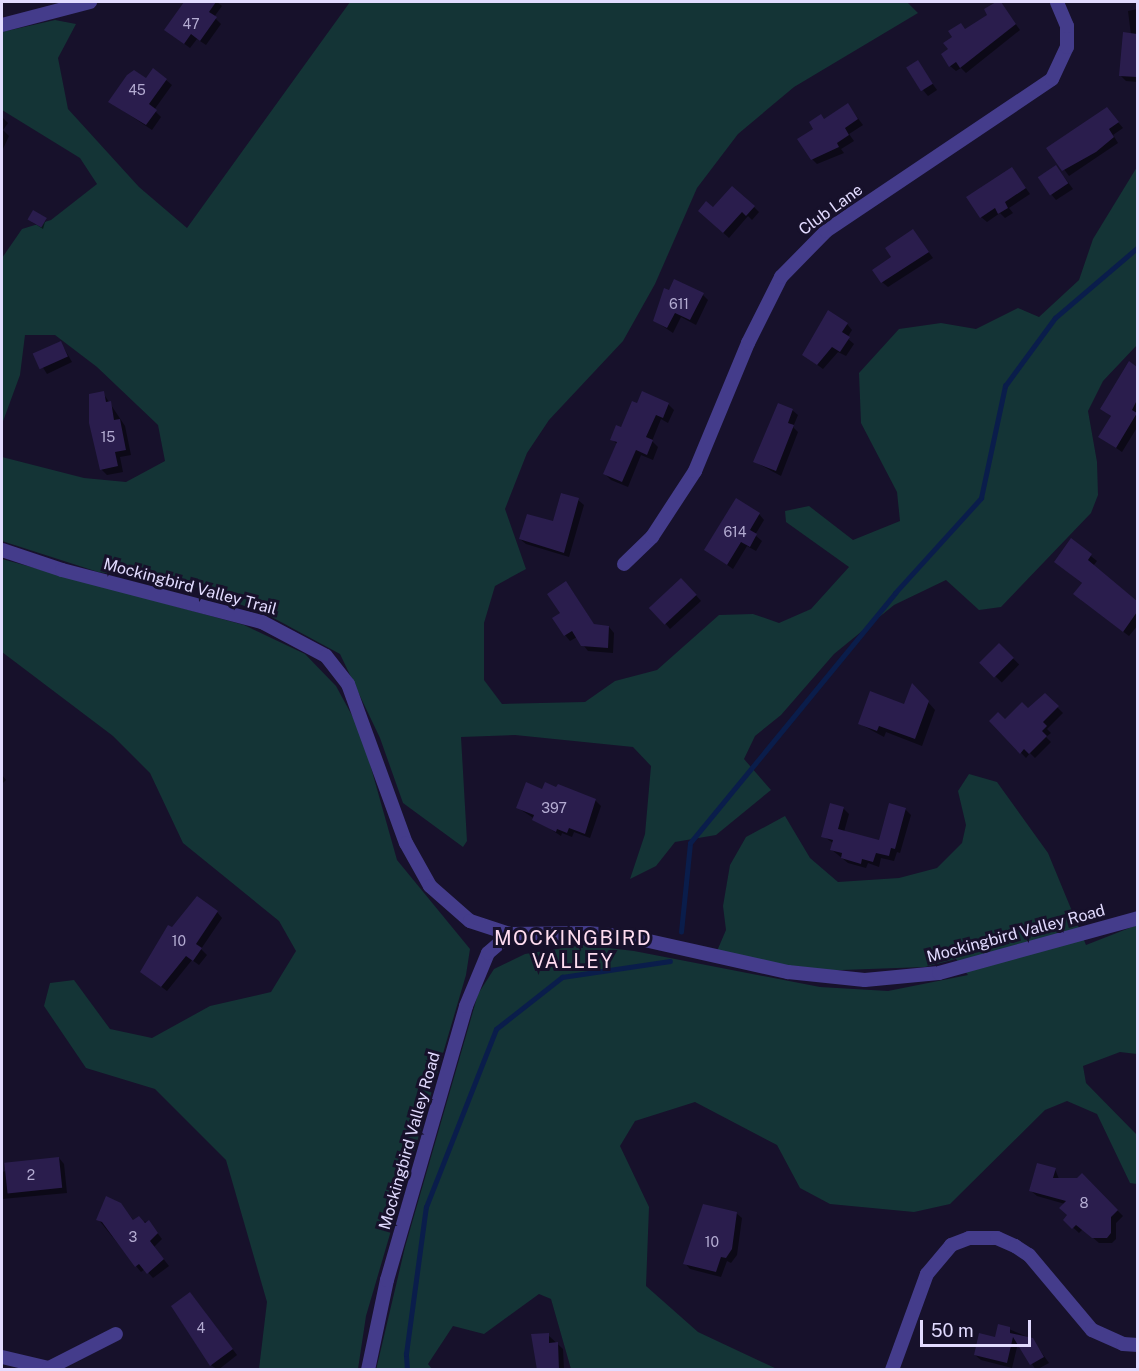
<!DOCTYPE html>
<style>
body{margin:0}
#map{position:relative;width:1139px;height:1371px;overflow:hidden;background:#17112b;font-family:"Public Sans",sans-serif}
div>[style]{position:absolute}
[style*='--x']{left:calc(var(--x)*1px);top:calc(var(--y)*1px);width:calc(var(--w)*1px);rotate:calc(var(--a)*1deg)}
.green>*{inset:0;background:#143436}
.shadow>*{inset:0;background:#0007;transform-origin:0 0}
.stream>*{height:4.5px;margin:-2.25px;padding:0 2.25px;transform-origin:2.25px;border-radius:2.25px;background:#0a1d4b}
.building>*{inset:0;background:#2a1d4d;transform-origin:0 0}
.street>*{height:14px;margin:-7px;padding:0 7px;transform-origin:7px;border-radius:7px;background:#443c8b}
span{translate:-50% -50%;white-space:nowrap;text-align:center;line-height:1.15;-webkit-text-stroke:6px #17112b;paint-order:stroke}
.number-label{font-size:14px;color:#b4acd2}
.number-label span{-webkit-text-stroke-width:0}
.street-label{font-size:16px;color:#e2dbff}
.quarter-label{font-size:20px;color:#ffddf0;letter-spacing:1.5px}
.frame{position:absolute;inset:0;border:3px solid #e2dbff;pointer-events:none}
.scale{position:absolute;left:920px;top:1320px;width:111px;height:27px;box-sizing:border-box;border:3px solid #e2dbff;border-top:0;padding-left:8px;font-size:18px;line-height:21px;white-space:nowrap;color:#e2dbff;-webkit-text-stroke:4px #17112b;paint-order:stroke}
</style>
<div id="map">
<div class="green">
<div style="clip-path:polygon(350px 2px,907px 2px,918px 13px,794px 87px,738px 134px,697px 188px,655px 284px,623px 341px,549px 420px,527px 453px,505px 509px,526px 569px,495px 586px,484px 623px,484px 680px,502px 704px,585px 702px,615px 681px,657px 670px,719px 615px,753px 614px,779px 623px,811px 609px,849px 567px,786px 522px,785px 511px,809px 506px,853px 540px,900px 521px,897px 492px,861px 423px,859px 373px,899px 329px,941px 323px,976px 329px,1018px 308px,1039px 317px,1079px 280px,1093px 239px,1137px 167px,1137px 345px,1103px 381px,1088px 411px,1097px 462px,1098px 495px,1091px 513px,1001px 607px,979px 610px,946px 580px,894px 605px,834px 654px,781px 715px,755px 736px,744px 759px,771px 790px,716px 835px,675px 842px,656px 866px,630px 879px,645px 834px,651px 766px,633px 747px,515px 735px,461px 737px,467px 841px,463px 847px,403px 803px,380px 738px,340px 654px,268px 615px,190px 585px,98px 572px,2px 541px,2px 457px,84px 478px,126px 482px,165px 461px,158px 425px,97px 367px,55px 335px,25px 335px,20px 375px,2px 424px,2px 258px,22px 229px,51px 220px,97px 184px,80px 158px,2px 110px,2px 32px,55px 20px,76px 24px,58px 58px,68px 109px,139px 187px,187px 228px)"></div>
<div style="clip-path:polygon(2px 559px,244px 625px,305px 654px,336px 686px,361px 732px,397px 860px,470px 949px,466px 975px,366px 1316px,358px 1369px,259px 1369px,267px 1302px,226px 1160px,155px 1089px,86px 1068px,44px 1006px,50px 983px,74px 980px,110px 1029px,152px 1038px,210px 1006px,271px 992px,296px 951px,279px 921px,183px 843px,150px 773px,113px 736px,2px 652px)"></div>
<div style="clip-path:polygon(969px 774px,997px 782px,1048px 853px,1086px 945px,1137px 925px,1137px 1054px,1120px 1052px,1083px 1066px,1086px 1083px,1137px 1135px,1137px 1184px,1130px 1183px,1097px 1114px,1067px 1101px,1045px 1110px,950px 1204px,914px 1212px,830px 1204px,800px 1188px,777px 1145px,695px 1102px,635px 1121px,620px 1146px,649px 1207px,646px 1286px,698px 1332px,777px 1369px,571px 1369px,551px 1299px,539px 1294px,484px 1334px,453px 1326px,428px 1364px,432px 1369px,376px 1370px,405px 1247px,478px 994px,494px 969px,525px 954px,583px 945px,634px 951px,820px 987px,888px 991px,968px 975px,956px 959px,925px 967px,814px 971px,717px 951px,726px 930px,723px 906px,730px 865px,746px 837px,785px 816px,810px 858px,838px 882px,899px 878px,937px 868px,962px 843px,966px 825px,958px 791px)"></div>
</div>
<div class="shadow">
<div style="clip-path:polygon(186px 2px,192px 5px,194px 2px,217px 2px,222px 6px,214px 17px,221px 24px,206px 45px,197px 39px,190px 48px,166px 30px)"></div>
<div style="clip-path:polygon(1000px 2px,1020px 30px,966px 73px,961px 68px,956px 71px,950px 66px,990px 15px,986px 10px)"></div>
<div style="clip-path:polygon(1138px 9px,1138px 82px,1126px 81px,1120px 75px,1131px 35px,1128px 11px)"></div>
<div style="clip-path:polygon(917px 62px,937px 90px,928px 96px,923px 90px)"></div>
<div style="clip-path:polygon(146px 80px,166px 80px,172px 85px,154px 110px,161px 117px,152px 130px,110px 102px)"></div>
<div style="clip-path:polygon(848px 105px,863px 125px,849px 134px,854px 141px,841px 149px,844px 153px,817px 164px,812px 159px,815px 129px)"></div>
<div style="clip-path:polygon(1112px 115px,1123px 128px,1113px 135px,1118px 143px,1069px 176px,1048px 148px)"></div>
<div style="clip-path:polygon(2px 117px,8px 123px,3px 130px,9px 136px,2px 151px)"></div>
<div style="clip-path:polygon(1056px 166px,1073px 189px,1056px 200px,1051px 194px)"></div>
<div style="clip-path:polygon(1012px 169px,1030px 194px,1009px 208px,1013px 213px,1005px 218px,1000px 213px,987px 222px,981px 217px)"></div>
<div style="clip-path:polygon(754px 207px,759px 212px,752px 220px,748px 216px,729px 238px,705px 216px,713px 209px)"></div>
<div style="clip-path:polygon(46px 219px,43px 229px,32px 222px)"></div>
<div style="clip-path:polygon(913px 231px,933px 258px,888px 287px,882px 282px)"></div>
<div style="clip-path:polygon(703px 295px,708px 300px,696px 325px,681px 317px,673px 333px,655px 321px)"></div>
<div style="clip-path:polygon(847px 324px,852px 330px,847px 338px,854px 344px,846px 356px,838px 352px,823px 369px,804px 355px)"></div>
<div style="clip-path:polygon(61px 343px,72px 362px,47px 374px,35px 355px)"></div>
<div style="clip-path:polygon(1129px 363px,1138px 368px,1138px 426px,1122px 452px,1100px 437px,1112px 417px,1102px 409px)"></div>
<div style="clip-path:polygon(103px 393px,125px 426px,131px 455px,120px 457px,123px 472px,107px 475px,101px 469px)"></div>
<div style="clip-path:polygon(668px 404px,674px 410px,668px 423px,661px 419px,652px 441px,658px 447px,653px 460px,641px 455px,628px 487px,611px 480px,605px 474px,618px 445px,612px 439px,638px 405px)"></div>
<div style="clip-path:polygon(792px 410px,798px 415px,793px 427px,798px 432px,781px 476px,755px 462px)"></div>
<div style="clip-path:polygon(578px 500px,584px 505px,569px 557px,526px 544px,520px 539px,554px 523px)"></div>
<div style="clip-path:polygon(759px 514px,764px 520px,755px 535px,762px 541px,756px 551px,747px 546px,733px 569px,706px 550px)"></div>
<div style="clip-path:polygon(1072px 541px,1097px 561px,1093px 566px,1138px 602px,1138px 625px,1129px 636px,1081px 600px,1083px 584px,1056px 562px)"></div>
<div style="clip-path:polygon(687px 585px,701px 601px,670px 629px,665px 623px)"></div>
<div style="clip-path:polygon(571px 589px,595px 626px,609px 627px,614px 633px,613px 653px,588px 651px,577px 637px,570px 641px,565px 635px,562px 613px)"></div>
<div style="left:999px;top:645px;width:28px;height:25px;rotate:44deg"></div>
<div style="clip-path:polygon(919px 692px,935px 710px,922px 746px,886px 732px,884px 737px,860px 724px,905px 706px)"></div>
<div style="clip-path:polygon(1045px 695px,1063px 713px,1047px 729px,1051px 733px,1046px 737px,1051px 742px,1035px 758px,1030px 753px,1026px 758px,991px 721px,1005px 721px,1028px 710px)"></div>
<div style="clip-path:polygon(2px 775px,6px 780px,2px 784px)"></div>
<div style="clip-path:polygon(543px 791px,595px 800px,601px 806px,590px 838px,574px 832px,572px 837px,562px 833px,561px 836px,518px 808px)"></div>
<div style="clip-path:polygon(843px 808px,849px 814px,844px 832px,880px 842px,905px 809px,911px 815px,900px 853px,897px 852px,894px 861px,881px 858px,879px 867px,868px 863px,866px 868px,848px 863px,832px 850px,833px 843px,823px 836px)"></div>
<div style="clip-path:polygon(217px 912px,222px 918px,201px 949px,207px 955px,199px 965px,192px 960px,167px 991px,148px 977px,172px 929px)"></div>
<div style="clip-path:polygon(59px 1158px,64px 1164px,67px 1193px,2px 1199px,2px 1172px)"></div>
<div style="clip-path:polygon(1055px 1169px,1059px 1179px,1078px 1179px,1082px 1175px,1123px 1216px,1116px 1223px,1116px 1239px,1112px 1243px,1099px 1243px,1083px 1229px,1079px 1233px,1065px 1220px,1069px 1216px,1065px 1204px,1037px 1196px,1031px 1191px)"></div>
<div style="clip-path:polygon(121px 1204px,134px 1221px,149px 1222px,162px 1239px,154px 1247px,169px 1266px,153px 1278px,145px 1269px,141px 1272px,136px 1266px,98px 1219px)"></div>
<div style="clip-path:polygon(736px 1213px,742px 1218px,737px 1255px,731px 1263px,727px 1261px,721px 1277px,690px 1269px,685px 1263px)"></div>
<div style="clip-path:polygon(195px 1299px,237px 1355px,218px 1370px,211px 1365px,173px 1306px)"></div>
<div style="clip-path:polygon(1009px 1329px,1032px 1339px,1049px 1363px,1036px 1370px,1018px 1343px,1012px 1368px,981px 1360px,975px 1355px)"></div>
<div style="clip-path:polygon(548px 1335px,563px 1349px,564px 1370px,539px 1370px,533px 1336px)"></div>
</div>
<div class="stream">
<div style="--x:681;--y:932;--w:89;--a:-84.2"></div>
<div style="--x:690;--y:843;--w:323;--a:-50.6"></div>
<div style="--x:895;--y:593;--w:128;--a:-47.8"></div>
<div style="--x:981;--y:498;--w:115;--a:-77.9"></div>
<div style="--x:1005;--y:386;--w:84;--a:-53.7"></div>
<div style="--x:1055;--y:318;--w:109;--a:-40.5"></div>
<div style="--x:407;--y:1370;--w:16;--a:-94"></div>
<div style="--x:406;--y:1354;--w:148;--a:-82.3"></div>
<div style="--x:426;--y:1207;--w:191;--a:-68.5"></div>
<div style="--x:496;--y:1029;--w:84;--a:-38.2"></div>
<div style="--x:562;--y:977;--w:109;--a:-8.4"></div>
</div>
<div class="building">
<div style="clip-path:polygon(184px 2px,216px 2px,209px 12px,217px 17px,200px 41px,191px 34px,184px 44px,164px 30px)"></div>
<div style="clip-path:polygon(996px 2px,1001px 2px,1016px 24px,960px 68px,956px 62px,949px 67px,941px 54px,948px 49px,943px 43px,952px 37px,948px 31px,961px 23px,965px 29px,987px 15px,984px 9px)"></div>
<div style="clip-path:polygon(1123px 32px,1137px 34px,1137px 77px,1119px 76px)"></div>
<div style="left:918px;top:60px;width:28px;height:14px;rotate:58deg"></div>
<div style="clip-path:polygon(153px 68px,167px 79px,149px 104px,157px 110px,146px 125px,108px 102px,127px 75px,134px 70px,146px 78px)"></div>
<div style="clip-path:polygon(848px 103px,858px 119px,845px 128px,849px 135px,837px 143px,839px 147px,811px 160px,797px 139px,813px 129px,809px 122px,821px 114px,824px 119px)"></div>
<div style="clip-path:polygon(1107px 107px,1119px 122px,1109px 129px,1114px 137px,1096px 152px,1062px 171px,1046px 148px)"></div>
<div style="left:1056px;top:165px;width:22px;height:22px;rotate:56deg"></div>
<div style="clip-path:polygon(1012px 167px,1026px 188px,1005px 202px,1008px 208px,998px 214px,995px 208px,980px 218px,966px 197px)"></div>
<div style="clip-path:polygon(732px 186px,755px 206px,746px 216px,742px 212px,723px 233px,698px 211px,706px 201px,713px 207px)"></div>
<div style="left:33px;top:210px;width:16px;height:11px;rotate:30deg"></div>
<div style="clip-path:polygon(913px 229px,929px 252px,881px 283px,872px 270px,891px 257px,885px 248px)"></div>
<div style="clip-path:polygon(674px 279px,704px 293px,690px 320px,675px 313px,667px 328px,653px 321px,664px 288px,669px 290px)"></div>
<div style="clip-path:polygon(828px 310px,848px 323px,842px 332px,850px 337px,840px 352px,832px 347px,817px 365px,802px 355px)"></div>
<div style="left:61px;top:341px;width:17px;height:31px;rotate:66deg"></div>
<div style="clip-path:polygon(1129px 361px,1137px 367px,1137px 400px,1132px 410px,1137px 413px,1116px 448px,1098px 437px,1111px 416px,1100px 409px)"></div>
<div style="clip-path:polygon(104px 391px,106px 402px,111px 401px,114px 420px,120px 419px,126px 450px,115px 452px,118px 466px,100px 470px,89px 423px,89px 394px)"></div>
<div style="clip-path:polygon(642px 391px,669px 403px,663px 418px,656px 415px,646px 437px,653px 440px,647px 455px,636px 450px,622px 482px,603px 474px,617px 442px,610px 440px,616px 425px,621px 427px,632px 401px,637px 403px)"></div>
<div style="clip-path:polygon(778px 403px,793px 409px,788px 423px,794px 425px,776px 471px,753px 462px)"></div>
<div style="clip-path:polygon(561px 493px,579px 498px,564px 553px,519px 539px,527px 514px,553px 521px)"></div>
<div style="clip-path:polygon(736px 498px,760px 513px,750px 530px,757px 534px,750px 547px,741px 542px,727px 565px,704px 550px)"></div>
<div style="clip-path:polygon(1071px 538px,1092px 554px,1088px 560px,1137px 601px,1137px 612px,1123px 632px,1073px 594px,1082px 583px,1054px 562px)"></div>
<div style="left:681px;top:578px;width:23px;height:44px;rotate:47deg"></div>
<div style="clip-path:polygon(566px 581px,594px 624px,609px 626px,608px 648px,581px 646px,572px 631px,564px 636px,552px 618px,560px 613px,547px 594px)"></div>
<div style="left:999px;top:643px;width:21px;height:28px;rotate:45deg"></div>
<div style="clip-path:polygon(912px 683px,929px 701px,915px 739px,879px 726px,877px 731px,858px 724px,870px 691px,904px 704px)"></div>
<div style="clip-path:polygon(1045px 693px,1059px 706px,1043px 722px,1047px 726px,1042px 731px,1047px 736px,1029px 754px,1024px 749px,1020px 754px,989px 721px,998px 712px,1005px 719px,1022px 702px,1028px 708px)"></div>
<div style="clip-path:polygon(526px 782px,542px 789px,545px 782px,556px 787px,558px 784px,596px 799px,585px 834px,569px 828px,567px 833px,557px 829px,556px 832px,532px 820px,534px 815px,516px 808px)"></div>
<div style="clip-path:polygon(830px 803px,844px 807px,838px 829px,879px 840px,889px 803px,906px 808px,895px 849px,891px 848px,889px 856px,876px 853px,873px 862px,862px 859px,861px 864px,841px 858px,842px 853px,830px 850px,833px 840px,821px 837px)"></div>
<div style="clip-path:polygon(197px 896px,218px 911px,196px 944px,202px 948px,193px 961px,186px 956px,161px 987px,140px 972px,168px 925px,172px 927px)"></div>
<div style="left:59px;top:1157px;width:31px;height:55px;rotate:84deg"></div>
<div style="clip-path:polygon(1037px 1163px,1056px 1168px,1053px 1178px,1077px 1178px,1082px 1173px,1118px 1210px,1111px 1217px,1111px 1233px,1107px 1238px,1092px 1238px,1076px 1225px,1072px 1229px,1063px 1220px,1067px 1215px,1059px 1208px,1066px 1201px,1029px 1191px)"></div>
<div style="clip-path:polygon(106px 1196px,121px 1203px,133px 1220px,139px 1216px,145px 1223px,149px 1220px,158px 1233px,150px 1241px,164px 1259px,147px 1274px,139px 1264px,135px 1267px,102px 1222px,96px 1220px)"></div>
<div style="clip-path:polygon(703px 1204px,737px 1212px,732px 1249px,726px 1258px,721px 1257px,716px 1272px,683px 1264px)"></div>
<div style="clip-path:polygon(190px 1292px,233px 1349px,210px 1366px,171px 1306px)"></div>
<div style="clip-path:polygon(998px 1324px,1010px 1327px,1010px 1333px,1033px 1338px,1044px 1357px,1030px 1365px,1013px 1337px,1007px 1363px,974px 1355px,979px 1333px,995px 1337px)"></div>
<div style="clip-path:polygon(549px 1333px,549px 1343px,558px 1342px,559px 1370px,537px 1370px,531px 1334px)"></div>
</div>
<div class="street">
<div style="--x:2;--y:25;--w:91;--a:-14.6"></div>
<div style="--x:2;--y:550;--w:63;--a:18.4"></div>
<div style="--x:62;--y:570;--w:207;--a:14.6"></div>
<div style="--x:262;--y:622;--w:72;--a:28"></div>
<div style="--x:326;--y:656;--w:36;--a:52"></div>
<div style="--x:348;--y:684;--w:169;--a:70"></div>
<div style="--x:406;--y:843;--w:49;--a:60.8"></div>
<div style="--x:430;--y:886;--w:53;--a:41.2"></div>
<div style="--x:470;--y:921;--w:42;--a:18"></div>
<div style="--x:624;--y:564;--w:39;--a:-44"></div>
<div style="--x:652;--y:537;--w:79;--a:-56.9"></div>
<div style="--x:695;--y:471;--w:139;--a:-67.5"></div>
<div style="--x:748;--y:343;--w:74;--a:-63.4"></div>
<div style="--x:781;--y:277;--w:64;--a:-45.6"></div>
<div style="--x:826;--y:231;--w:272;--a:-33.9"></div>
<div style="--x:1052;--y:79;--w:35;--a:-65"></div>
<div style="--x:1067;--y:47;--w:21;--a:-90"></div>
<div style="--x:1067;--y:26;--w:26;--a:-113"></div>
<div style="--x:2;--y:1357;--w:48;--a:13.2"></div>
<div style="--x:49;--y:1368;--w:75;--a:-26.9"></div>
<div style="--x:368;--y:1370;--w:92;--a:-78.1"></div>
<div style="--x:387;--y:1280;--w:285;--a:-73.9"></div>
<div style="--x:466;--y:1006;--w:57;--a:-67.5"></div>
<div style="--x:488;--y:953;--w:29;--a:-41"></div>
<div style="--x:510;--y:934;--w:78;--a:-0.7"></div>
<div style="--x:588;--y:933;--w:43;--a:5.3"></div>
<div style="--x:631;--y:937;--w:161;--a:12.6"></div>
<div style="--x:788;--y:972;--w:77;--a:5.9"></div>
<div style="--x:865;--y:980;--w:74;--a:-5.4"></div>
<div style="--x:939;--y:973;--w:206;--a:-15.4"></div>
<div style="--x:892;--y:1370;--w:102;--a:-70"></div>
<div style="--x:927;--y:1274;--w:38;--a:-50"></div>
<div style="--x:951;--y:1245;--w:19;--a:-21"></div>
<div style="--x:969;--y:1238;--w:28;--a:0"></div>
<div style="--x:997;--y:1238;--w:20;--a:24"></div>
<div style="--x:1015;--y:1246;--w:17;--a:33"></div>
<div style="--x:1029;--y:1255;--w:98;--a:50"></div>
<div style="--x:1092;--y:1330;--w:34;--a:24"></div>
<div style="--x:1123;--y:1344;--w:15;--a:4"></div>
</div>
<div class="number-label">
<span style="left:191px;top:24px">47</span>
<span style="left:137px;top:90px">45</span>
<span style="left:679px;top:304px">611</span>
<span style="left:108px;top:437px">15</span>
<span style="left:735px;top:532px">614</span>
<span style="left:554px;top:808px">397</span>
<span style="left:179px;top:941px">10</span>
<span style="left:31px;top:1175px">2</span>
<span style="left:1084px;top:1203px">8</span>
<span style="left:133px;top:1237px">3</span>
<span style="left:712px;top:1242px">10</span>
<span style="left:201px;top:1328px">4</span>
</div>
<div class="street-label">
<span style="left:831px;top:210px;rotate:-36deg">Club Lane</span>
<span style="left:190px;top:587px;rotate:15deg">Mockingbird Valley Trail</span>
<span style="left:1016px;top:934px;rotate:-15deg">Mockingbird Valley Road</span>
<span style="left:410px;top:1141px;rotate:-74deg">Mockingbird Valley Road</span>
</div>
<div class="quarter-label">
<span style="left:573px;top:950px">MOCKINGBIRD<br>VALLEY</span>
</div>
<div class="frame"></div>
<div class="scale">50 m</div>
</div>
